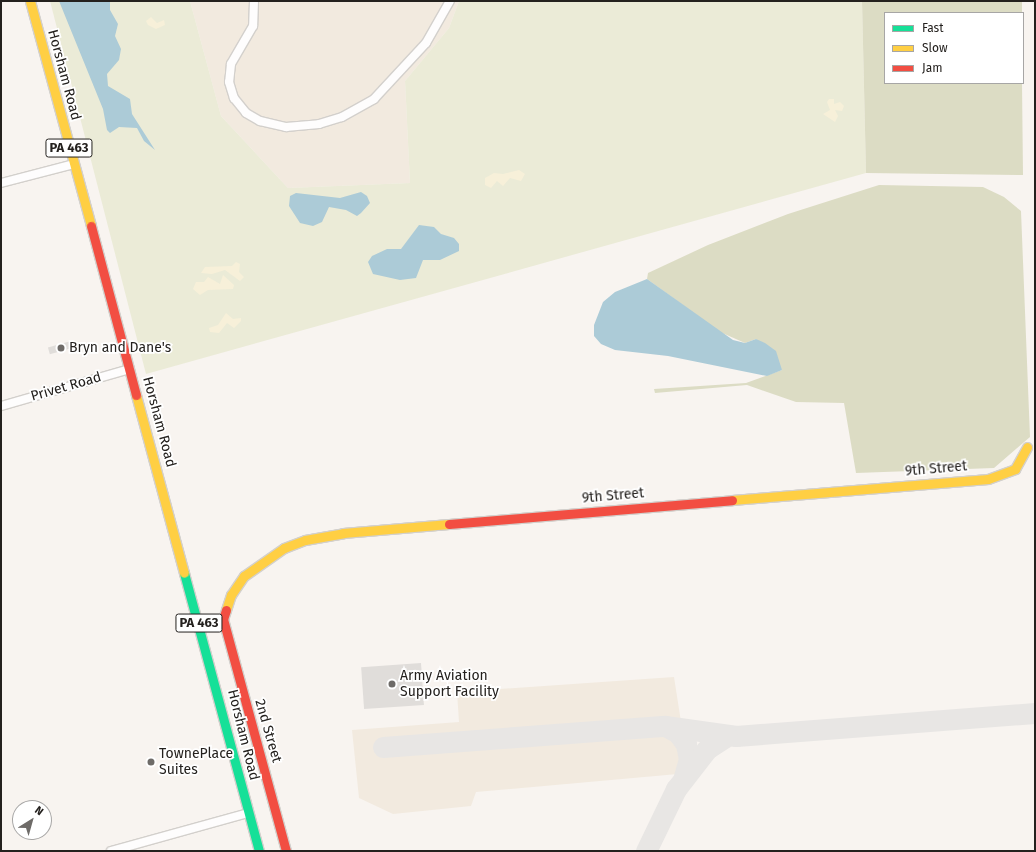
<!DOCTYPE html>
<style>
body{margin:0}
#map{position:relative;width:1036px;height:852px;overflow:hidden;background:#f8f4f0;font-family:"Fira Sans",sans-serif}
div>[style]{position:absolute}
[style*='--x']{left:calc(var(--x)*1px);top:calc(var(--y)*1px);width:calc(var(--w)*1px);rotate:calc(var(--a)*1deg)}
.built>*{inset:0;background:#f2eadf}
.green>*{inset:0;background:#ebebd7}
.forest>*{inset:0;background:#dcdcc4}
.sand>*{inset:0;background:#f7f0d9}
.water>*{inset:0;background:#accbd7}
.taxiway>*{height:21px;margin:-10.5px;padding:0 10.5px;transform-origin:10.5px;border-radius:10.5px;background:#e8e6e4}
.building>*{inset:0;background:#e0ddda;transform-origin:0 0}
.roads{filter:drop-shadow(1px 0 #d3d0cc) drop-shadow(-1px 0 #d3d0cc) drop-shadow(0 1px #d3d0cc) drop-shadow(0 -1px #d3d0cc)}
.street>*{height:8px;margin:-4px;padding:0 4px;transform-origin:4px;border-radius:4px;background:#fefdfd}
.fast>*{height:9px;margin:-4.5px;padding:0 4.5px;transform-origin:4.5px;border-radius:4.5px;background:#16e098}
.slow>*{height:9px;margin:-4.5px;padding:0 4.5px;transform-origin:4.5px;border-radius:4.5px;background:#ffcf43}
.jam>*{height:9px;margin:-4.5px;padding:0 4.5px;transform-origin:4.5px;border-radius:4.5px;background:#f24e42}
.dots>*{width:11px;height:11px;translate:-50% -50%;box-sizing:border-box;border:2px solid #fff;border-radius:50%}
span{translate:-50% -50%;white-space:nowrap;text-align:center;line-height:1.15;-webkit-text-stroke:3.5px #fff;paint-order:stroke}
.shield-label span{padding:1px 3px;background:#fff;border:1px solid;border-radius:3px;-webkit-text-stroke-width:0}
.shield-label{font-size:13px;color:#24211e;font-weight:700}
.street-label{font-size:14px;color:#24211e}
.poi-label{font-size:14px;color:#24211e}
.left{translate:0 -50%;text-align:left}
.frame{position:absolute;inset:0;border:2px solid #24211e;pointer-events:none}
.legend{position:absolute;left:884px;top:12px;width:140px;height:72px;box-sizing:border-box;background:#fff;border:1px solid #a7a6a5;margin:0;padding:5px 7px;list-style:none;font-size:12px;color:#24211e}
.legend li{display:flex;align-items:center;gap:8px;height:20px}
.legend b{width:20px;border:1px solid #a7a6a5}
.north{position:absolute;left:12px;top:800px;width:40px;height:40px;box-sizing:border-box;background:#fff;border:1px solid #a7a6a5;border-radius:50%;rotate:37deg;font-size:11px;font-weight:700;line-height:16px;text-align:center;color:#24211e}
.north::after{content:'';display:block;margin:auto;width:14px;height:18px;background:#6e6b68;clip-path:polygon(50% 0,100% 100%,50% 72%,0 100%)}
</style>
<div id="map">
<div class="built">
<div style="clip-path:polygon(190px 1px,459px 1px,449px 28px,405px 81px,410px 183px,288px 188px,221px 116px)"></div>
<div style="clip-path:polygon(674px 677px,689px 773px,476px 792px,471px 806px,393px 814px,359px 798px,352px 730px,459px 722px,457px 692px)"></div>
</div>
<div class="green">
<div style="clip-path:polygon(50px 1px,190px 1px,221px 116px,288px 188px,410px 183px,405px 81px,449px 28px,459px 1px,862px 1px,866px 173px,146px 374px)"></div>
</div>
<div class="forest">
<div style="clip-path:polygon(862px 1px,1022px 1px,1022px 13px,885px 13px,885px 83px,1022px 83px,1023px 175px,866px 173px)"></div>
<div style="clip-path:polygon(879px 185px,983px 187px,1004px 197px,1021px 211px,1030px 437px,994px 468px,856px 473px,844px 403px,796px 402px,747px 385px,655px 393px,654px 389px,746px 383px,782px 370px,756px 339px,745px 343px,720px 332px,647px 279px,648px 273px,708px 245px,788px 214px)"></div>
</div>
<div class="sand">
<div style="clip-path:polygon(151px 17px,157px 23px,164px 20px,165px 25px,156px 29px,148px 25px,146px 21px)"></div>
<div style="clip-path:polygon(829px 99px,834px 99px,834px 104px,840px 102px,844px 106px,842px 111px,835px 110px,838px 116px,835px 122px,823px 114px,830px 110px,827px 102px)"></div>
<div style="clip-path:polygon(519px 170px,525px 174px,521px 181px,510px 178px,503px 186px,497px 181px,491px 188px,485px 185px,485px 178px,494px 173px,503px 174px)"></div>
<div style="clip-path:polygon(236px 262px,240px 264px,239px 272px,244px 277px,240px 281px,225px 270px,212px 274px,201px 273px,205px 267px,232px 266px)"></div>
<div style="clip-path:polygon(223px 275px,234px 285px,233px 289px,208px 290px,200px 295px,193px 289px,196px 282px,204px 282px,208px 277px,220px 284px)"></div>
<div style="clip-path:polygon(226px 313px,233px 319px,241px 318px,241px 321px,234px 328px,227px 323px,219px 333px,210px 332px,209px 328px,218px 325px)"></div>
</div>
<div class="water">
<div style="clip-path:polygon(59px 1px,110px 1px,110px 10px,118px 24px,115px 36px,121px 49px,119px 60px,107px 74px,108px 86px,130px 99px,132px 114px,155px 150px,144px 141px,137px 128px,119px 127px,110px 133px,107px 130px,103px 109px)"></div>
<div style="clip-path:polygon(361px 192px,367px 196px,370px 203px,361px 213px,357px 216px,346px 210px,329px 207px,322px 222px,313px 226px,300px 223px,289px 206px,290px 196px,296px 193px,340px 198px)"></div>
<div style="clip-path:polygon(419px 225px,434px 227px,441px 234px,454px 238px,459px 244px,459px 251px,440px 260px,423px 260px,416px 278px,400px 280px,373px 274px,368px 262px,372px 256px,387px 249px,401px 249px)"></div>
<div style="clip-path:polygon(647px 279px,733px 340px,745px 343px,756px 339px,765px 343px,776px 351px,782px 370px,767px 376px,668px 356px,615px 350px,601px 344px,594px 336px,594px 325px,603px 302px,615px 292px)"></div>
</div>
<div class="taxiway">
<div style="--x:665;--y:726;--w:15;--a:28"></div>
<div style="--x:678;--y:733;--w:14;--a:54"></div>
<div style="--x:686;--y:744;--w:15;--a:79"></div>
<div style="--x:689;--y:759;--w:18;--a:106"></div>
<div style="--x:383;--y:747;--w:283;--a:-4.3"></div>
<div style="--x:665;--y:726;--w:72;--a:8"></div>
<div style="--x:736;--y:736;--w:300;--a:-4.4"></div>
<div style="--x:646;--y:851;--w:69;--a:-64.2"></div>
<div style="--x:676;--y:789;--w:51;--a:-52.2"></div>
<div style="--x:707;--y:749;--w:24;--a:-33"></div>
</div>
<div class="building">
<div style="left:71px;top:341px;width:7px;height:24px;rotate:74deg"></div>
<div style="left:421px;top:663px;width:42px;height:60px;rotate:86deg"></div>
</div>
<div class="roads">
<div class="street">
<div style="--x:254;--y:1;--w:25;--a:92"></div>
<div style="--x:253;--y:26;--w:44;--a:120.1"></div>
<div style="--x:231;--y:64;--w:18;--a:96"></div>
<div style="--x:229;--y:82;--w:17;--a:73"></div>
<div style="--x:234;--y:98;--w:19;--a:51"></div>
<div style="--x:246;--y:113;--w:16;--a:30"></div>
<div style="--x:260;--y:121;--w:27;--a:13"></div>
<div style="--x:286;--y:127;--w:33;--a:-5"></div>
<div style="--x:319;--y:124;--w:24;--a:-17"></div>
<div style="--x:342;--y:117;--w:37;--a:-29"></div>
<div style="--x:374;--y:99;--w:76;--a:-47.1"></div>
<div style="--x:426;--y:43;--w:48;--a:-60.3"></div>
<div style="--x:1;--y:183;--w:75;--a:-14.6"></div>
<div style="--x:1;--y:406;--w:134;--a:-16"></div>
<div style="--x:111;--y:851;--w:142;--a:-15.5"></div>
</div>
<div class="fast">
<div style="--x:184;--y:573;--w:288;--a:74.9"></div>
</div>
<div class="slow">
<div style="--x:30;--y:1;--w:233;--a:74.8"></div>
<div style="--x:136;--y:395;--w:184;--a:74.9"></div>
<div style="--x:732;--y:500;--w:257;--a:-4.7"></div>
<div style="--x:988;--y:479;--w:29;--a:-20"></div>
<div style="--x:1015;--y:469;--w:25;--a:-61"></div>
<div style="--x:226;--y:610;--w:16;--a:-72"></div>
<div style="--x:231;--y:595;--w:23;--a:-56"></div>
<div style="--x:244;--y:576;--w:49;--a:-35"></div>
<div style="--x:284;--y:548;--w:22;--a:-21"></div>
<div style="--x:305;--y:540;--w:39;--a:-10"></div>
<div style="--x:343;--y:533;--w:106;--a:-4.9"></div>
</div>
<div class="jam">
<div style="--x:91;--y:226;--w:175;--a:75.1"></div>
<div style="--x:449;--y:524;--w:284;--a:-4.8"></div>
<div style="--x:226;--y:610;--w:9;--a:108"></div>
<div style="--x:223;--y:619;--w:240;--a:74.8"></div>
</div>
</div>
<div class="dots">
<div style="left:61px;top:348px;background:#6e6b68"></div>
<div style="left:392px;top:684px;background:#6e6b68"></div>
<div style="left:151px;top:762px;background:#6e6b68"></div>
</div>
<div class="shield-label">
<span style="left:69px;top:148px">PA 463</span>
<span style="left:199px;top:623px">PA 463</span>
</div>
<div class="street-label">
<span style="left:64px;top:75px;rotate:75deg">Horsham Road</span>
<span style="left:66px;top:387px;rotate:-16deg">Privet Road</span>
<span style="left:159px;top:422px;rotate:75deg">Horsham Road</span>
<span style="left:936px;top:469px;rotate:-5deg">9th Street</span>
<span style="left:613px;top:496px;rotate:-5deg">9th Street</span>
<span style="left:268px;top:731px;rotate:74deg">2nd Street</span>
<span style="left:243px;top:735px;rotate:76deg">Horsham Road</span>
</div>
<div class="poi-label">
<span class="left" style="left:69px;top:348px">Bryn and Dane's</span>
<span class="left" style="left:400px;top:684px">Army Aviation<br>Support Facility</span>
<span class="left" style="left:159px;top:762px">TownePlace<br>Suites</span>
</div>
<div class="frame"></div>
<ul class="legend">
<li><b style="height:5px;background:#16e098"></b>Fast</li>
<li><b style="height:5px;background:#ffcf43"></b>Slow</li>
<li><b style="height:5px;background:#f24e42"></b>Jam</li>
</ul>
<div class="north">N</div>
</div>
